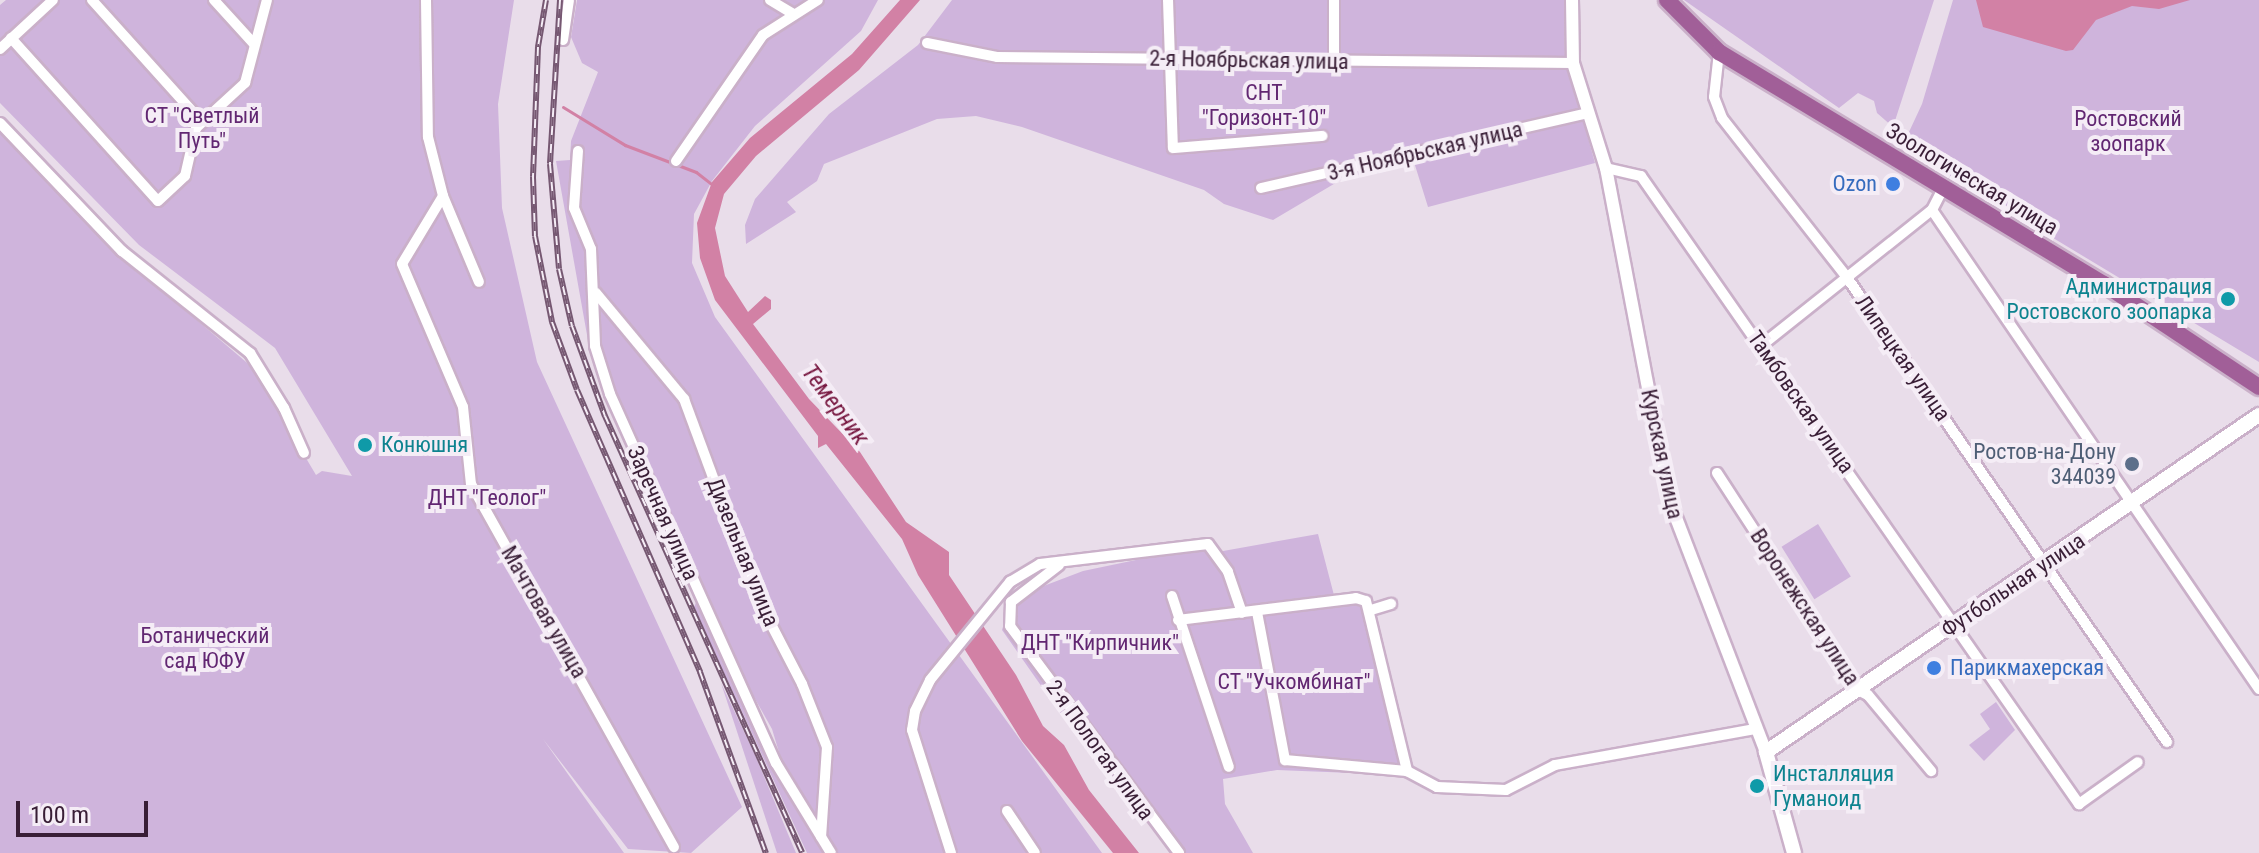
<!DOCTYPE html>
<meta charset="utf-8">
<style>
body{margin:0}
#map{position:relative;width:2259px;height:853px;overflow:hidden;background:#e9ddea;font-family:"Roboto Condensed",sans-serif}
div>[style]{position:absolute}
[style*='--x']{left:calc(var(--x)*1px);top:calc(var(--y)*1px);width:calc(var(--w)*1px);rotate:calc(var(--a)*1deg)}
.green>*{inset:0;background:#cfb4dc;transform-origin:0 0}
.water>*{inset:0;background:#d281a5}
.stream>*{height:3px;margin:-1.5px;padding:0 1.5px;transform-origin:1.5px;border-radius:1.5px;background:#d281a5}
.roads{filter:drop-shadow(2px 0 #cab0c9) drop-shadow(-2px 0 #cab0c9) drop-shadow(0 2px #cab0c9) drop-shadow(0 -2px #cab0c9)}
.minor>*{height:10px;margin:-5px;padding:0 5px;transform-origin:5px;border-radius:5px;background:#fff}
.tertiary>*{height:12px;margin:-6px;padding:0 6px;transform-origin:6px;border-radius:6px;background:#fff}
.secondary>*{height:14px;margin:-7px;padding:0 7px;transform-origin:7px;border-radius:7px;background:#fff}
.primary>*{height:16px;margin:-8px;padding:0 8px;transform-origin:8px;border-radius:8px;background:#a15f98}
.rail>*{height:6px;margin-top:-3px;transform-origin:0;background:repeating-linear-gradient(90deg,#f5edf6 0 9px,#765872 0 18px);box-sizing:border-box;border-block:2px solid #765872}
.dots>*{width:22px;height:22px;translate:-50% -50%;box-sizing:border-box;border:4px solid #f5edf6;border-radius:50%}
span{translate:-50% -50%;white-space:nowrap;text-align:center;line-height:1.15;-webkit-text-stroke:8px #f5edf6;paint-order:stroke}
.street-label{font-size:22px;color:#391e36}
.park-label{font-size:22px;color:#622772}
.shop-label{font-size:22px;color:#366cbe}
.right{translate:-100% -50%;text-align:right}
.left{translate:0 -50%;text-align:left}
.culture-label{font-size:22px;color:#0d838f}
.service-label{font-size:22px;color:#4e5e75}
.water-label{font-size:24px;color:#771740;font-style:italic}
.scale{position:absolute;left:16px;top:801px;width:132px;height:36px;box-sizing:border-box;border:4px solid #391e36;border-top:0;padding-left:10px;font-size:24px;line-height:28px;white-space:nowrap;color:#391e36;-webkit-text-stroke:6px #f5edf6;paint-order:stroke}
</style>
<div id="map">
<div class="green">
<div style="clip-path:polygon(6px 0,514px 0,498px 104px,502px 208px,537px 362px,742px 807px,691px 853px,628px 849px,543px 739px,624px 853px,0 853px,0 129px,125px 259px,252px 367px,316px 475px,322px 471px,352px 476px,275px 348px,139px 245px,0 103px,0 5px)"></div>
<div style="clip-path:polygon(577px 0,878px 0,861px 31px,755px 126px,712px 181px,694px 214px,692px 263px,715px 317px,1102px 853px,807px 853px,694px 607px,698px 598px,788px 782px,772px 729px,725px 646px,644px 457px,589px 346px,556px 161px,570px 160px,571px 141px,598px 72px,582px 63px,571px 37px)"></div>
<div style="clip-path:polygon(952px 0,1564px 0,1565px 55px,1595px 163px,1428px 207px,1414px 162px,1344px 178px,1273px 220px,1224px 204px,1204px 190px,1022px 127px,976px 116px,937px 119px,824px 164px,817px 181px,787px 202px,796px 212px,746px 244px,745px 225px,755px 199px,829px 114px,918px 45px)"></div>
<div style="clip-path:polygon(1684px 0,1934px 0,1893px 127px,1877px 113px,1874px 101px,1858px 93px,1839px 108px)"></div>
<div style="clip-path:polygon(1953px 0,2259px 0,2259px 362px,1902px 147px,1922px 104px)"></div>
<div style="left:1818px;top:524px;width:62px;height:43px;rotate:58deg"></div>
<div style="clip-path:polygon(1318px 534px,1335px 599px,1367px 595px,1402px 775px,1277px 770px,1223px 779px,1225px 804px,1253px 853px,1172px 853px,1070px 727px,1002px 630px,1012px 598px,1083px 571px,1208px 545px,1212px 553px)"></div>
<div style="clip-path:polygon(721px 683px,755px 755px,796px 853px,777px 853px)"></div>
<div style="clip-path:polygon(1996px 702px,2015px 730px,1984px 761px,1969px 745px,1990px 729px,1980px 714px)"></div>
</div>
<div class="water">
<div style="clip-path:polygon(900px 0,920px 0,859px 70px,756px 156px,724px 194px,715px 228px,725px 276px,748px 312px,765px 296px,771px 300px,771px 309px,753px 324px,809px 399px,860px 452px,906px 522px,949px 552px,949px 575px,1016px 675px,1043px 726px,1064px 745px,1089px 790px,1139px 853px,1113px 853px,1022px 741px,918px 575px,902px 539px,826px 444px,818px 448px,818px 436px,715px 300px,700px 258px,697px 223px,712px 182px,750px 138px,852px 54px)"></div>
<div style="clip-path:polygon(1976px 0,2190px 0,2159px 9px,2132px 6px,2096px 20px,2073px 50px,2066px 51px,1983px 27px)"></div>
</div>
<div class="stream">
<div style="--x:563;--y:107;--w:73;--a:31.5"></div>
<div style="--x:625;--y:145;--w:76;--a:20.8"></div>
<div style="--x:696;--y:172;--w:23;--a:38"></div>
</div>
<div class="roads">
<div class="minor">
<div style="--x:92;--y:0;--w:163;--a:48"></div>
<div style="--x:214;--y:0;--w:59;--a:47.7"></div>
<div style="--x:426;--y:0;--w:137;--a:89.2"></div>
<div style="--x:428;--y:137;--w:61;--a:75.7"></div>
<div style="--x:443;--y:196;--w:93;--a:67.3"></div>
<div style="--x:770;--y:0;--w:27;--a:31"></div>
<div style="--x:1168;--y:0;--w:148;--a:88.1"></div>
<div style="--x:1173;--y:148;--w:150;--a:-4.6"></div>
<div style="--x:11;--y:38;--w:219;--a:48"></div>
<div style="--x:158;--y:201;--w:37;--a:-43"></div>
<div style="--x:185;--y:176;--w:49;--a:-77.1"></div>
<div style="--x:196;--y:128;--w:67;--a:-42.6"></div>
<div style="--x:245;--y:83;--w:86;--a:-75.2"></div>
<div style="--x:563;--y:40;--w:40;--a:-81.5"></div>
<div style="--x:927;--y:43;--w:71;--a:11.3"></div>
<div style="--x:997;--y:57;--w:576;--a:0.6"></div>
<div style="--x:0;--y:49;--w:72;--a:-42.8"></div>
<div style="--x:1719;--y:52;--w:45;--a:96.3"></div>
<div style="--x:1714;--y:97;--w:22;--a:69"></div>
<div style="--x:1722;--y:118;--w:201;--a:51.9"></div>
<div style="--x:1846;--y:276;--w:566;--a:55.44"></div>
<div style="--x:1334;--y:61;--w:61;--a:-90"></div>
<div style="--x:0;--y:123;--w:177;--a:46.4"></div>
<div style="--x:122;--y:251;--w:164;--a:38.6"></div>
<div style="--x:250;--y:353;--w:65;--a:58.3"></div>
<div style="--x:284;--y:408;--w:49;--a:66"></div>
<div style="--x:578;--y:151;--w:57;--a:94"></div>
<div style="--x:574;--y:208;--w:44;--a:67.5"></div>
<div style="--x:591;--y:249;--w:97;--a:87.6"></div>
<div style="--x:595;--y:346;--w:50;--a:72.6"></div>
<div style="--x:610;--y:394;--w:405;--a:65.8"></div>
<div style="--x:776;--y:763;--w:105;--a:58.6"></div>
<div style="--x:676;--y:161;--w:153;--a:-55.4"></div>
<div style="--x:763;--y:35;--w:65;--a:-32.5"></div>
<div style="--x:1606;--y:168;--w:36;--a:13"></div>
<div style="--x:1641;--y:176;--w:766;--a:55.11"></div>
<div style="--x:2079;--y:804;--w:72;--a:-35.4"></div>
<div style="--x:1261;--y:188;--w:335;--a:-12.9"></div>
<div style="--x:443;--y:196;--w:79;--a:121.1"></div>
<div style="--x:402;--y:264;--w:155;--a:66.9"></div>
<div style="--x:463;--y:407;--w:77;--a:84.1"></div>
<div style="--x:471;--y:484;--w:416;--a:60.8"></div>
<div style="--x:1932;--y:210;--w:580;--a:55.68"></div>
<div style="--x:596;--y:293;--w:138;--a:50.3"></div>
<div style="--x:684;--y:399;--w:213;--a:69.7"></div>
<div style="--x:758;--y:599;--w:96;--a:62.6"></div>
<div style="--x:802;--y:684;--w:68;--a:68.4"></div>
<div style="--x:827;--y:747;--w:90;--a:93.8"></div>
<div style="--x:1762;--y:345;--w:217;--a:-38.5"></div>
<div style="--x:1932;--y:210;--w:25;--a:-63"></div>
<div style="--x:1717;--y:473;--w:259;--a:57"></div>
<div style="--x:1858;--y:690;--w:11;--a:27"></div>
<div style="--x:1868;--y:695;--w:99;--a:50.3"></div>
<div style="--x:1059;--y:565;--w:61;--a:142.4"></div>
<div style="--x:1011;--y:602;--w:24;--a:92"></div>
<div style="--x:1010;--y:626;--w:283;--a:53.3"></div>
<div style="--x:1172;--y:596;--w:180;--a:71.6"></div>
<div style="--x:1371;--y:610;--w:21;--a:-17"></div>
<div style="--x:1257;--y:612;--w:151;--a:79.3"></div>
<div style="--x:1285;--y:760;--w:122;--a:5.2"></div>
<div style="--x:1407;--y:771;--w:34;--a:28"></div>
<div style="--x:1437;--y:787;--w:69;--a:2.5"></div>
<div style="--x:1506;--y:790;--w:55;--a:-27"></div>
<div style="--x:1555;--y:765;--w:204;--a:-10.2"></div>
<div style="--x:1178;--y:620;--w:179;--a:-7"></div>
<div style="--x:1356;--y:598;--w:10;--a:17"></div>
<div style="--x:1366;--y:601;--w:175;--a:76.4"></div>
<div style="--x:1007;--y:811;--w:50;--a:56.3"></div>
<div style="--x:951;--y:853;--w:129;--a:-107.6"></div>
<div style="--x:912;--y:730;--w:19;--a:-81"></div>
<div style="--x:915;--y:711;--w:34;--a:-64"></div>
<div style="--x:930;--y:680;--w:127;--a:-50.8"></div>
<div style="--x:1010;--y:582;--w:35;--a:-31"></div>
<div style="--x:1040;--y:564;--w:169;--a:-6.8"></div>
<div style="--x:1208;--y:544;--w:34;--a:54"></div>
<div style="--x:1228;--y:572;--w:43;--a:71.1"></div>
</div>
<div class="tertiary">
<div style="--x:1572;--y:0;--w:63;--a:89.1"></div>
<div style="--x:1573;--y:63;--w:110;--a:72.6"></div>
<div style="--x:1606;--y:168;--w:340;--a:79.2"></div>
<div style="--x:1670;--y:502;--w:268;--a:69"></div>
</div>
<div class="secondary">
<div style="--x:1794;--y:853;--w:105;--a:-105.5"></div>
<div style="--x:1766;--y:752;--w:597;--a:-34.36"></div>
</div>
<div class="primary">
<div style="--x:1667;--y:0;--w:74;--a:45"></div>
<div style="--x:1719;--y:52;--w:449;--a:31.1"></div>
<div style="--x:2104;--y:284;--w:186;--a:33.6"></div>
</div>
</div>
<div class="rail">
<div style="--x:546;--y:0;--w:48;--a:99.7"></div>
<div style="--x:538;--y:47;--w:130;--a:92.2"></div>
<div style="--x:533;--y:177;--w:59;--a:88.1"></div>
<div style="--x:535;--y:236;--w:88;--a:78.8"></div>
<div style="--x:552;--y:322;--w:72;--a:69.8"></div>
<div style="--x:577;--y:390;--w:308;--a:66.4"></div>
<div style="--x:700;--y:672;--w:193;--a:70"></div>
<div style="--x:560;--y:0;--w:164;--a:93.5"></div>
<div style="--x:550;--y:164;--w:105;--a:85.1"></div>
<div style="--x:559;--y:269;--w:58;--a:77.2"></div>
<div style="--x:572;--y:326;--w:96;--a:69.9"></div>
<div style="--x:605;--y:416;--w:479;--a:65.7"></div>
</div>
<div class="dots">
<div style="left:1893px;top:184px;background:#3f7fe0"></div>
<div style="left:2228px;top:299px;background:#0f9aa8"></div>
<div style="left:365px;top:445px;background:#0f9aa8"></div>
<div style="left:2132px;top:464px;background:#5c6f8a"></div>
<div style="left:1934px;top:668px;background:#3f7fe0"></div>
<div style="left:1757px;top:786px;background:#0f9aa8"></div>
</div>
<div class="street-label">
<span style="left:1249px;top:60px;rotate:1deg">2-я Ноябрьская улица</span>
<span style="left:1425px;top:151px;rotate:-13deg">3-я Ноябрьская улица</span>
<span style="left:1972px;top:179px;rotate:31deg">Зоологическая улица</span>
<span style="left:1903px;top:358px;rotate:55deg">Липецкая улица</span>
<span style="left:1801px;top:402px;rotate:55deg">Тамбовская улица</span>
<span style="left:1662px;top:454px;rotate:78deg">Курская улица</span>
<span style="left:663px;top:513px;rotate:66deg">Заречная улица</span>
<span style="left:743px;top:552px;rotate:68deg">Дизельная улица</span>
<span style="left:2013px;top:585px;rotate:-34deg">Футбольная улица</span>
<span style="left:1805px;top:607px;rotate:57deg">Воронежская улица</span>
<span style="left:544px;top:612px;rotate:60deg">Мачтовая улица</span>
<span style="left:1100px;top:750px;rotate:54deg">2-я Пологая улица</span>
</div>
<div class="park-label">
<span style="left:1264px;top:105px">СНТ<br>"Горизонт-10"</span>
<span style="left:202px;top:128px">СТ "Светлый<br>Путь"</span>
<span style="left:2128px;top:131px">Ростовский<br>зоопарк</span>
<span style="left:487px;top:498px">ДНТ "Геолог"</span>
<span style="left:205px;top:648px">Ботанический<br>сад ЮФУ</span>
<span style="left:1100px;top:643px">ДНТ "Кирпичник"</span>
<span style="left:1294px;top:682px">СТ "Учкомбинат"</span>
</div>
<div class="shop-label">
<span class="right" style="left:1877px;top:184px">Ozon</span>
<span class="left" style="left:1950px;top:668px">Парикмахерская</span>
</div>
<div class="culture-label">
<span class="right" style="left:2212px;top:299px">Администрация<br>Ростовского зоопарка</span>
<span class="left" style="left:381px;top:445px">Конюшня</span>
<span class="left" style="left:1773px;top:786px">Инсталляция<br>Гуманоид</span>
</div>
<div class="service-label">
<span class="right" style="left:2116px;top:464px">Ростов-на-Дону<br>344039</span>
</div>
<div class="water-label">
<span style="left:835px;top:405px;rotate:53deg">Темерник</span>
</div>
<div class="scale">100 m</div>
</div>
